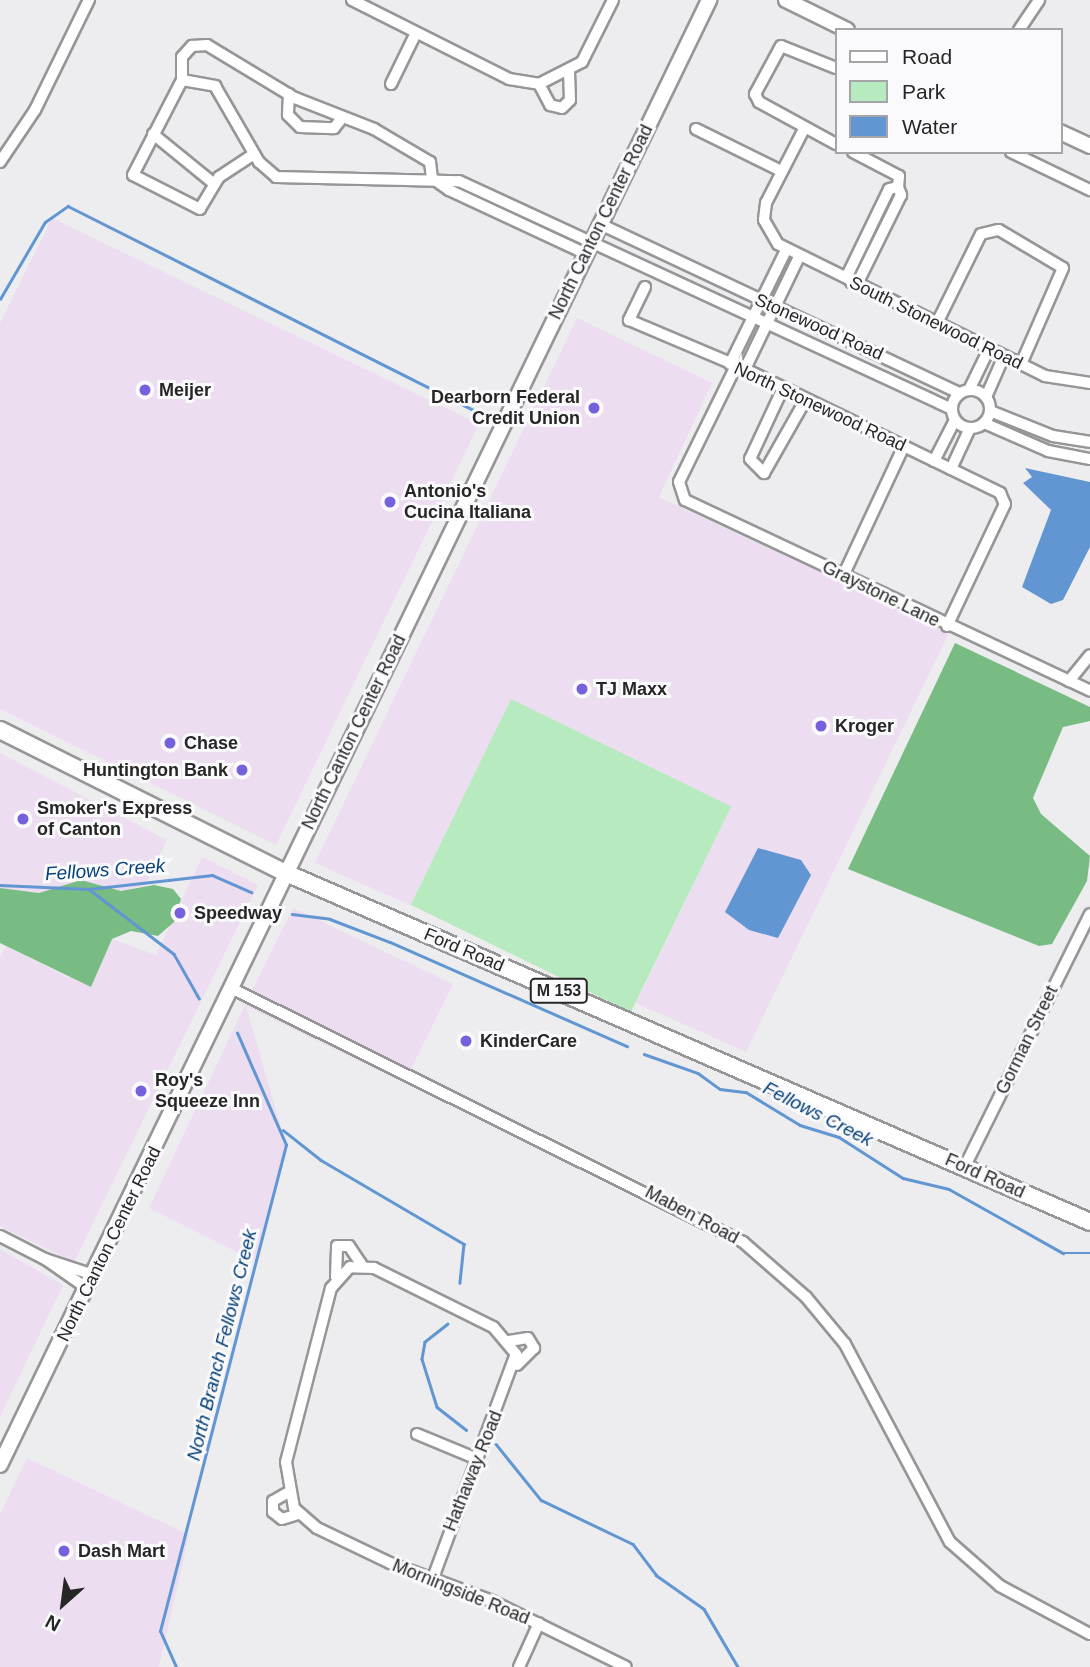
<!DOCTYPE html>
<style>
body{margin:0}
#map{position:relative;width:1090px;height:1667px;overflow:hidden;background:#ededef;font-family:Helvetica,sans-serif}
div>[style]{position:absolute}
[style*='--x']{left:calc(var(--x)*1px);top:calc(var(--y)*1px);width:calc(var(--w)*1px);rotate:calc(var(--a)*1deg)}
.commercial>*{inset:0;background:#ecddf1}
.green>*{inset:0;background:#b8eabf;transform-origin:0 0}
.forest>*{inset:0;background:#78bb83}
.water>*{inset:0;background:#6196d2}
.stream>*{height:2.5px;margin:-1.25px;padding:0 1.25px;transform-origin:1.25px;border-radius:1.25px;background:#6196d2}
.roads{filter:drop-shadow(2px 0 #969698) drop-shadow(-2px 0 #969698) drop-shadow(0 2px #969698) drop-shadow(0 -2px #969698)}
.street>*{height:10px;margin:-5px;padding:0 5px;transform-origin:5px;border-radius:5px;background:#fff}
.street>.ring{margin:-5px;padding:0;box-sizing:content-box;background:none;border:10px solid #fff;border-radius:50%}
.secondary>*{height:14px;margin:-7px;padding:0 7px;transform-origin:7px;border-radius:7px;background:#fff}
.primary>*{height:16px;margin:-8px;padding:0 8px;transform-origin:8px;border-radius:8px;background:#fff}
.dots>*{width:19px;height:19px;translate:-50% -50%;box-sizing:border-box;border:4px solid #fafafc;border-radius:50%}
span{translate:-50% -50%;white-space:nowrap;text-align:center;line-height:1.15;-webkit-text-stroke:6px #fafafc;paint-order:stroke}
.shield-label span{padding:2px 5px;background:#fafafc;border:2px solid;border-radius:5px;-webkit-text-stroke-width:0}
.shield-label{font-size:16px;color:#262627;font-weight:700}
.street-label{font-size:18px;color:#262627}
.poi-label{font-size:18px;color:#262627;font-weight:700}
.left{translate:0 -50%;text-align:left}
.right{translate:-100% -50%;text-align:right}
.water-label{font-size:19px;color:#054077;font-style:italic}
.legend{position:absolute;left:835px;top:28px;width:228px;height:126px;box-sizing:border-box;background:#fafafc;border:2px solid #a5a5a7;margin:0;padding:9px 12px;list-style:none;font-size:21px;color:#262627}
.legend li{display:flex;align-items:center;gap:14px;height:35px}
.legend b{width:35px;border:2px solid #a5a5a7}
.north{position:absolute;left:28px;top:1569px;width:70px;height:70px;-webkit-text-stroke:5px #fafafc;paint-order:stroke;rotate:208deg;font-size:19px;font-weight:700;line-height:28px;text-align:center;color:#262627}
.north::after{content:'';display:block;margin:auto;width:24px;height:32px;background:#262627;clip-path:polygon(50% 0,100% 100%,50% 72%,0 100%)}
</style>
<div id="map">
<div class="commercial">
<div style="clip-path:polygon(52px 218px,479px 424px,276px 845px,0 709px,0 323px)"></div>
<div style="clip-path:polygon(577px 318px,712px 383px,659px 497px,949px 633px,746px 1052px,636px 1003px,731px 807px,511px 700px,410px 905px,315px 863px)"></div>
<div style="clip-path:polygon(0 753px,167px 840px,145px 886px,121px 891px,81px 880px,39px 893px,0 888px)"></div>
<div style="clip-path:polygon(202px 857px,258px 885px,74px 1262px,0 1226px,0 958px,6px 946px,69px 978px,112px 939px,156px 955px)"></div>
<div style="clip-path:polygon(293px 908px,453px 984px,404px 1083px,246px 1006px,286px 1145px,257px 1262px,149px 1208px,245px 1005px)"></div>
<div style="clip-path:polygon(0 1249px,63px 1285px,0 1417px)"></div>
<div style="clip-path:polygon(27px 1458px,189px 1535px,159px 1667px,0 1667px,0 1514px)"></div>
</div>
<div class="green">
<div style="left:511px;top:699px;width:245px;height:229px;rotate:26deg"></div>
</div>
<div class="forest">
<div style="clip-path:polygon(955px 643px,1090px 707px,1090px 721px,1063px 727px,1033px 798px,1041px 814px,1090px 856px,1087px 881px,1052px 944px,1039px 946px,848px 869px)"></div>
<div style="clip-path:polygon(81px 880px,121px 891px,154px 885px,173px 889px,181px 899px,174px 922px,158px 936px,131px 931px,112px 939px,91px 987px,0 943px,0 888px,39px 893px)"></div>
</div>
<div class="water">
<div style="clip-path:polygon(1025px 468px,1090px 482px,1090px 547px,1063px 600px,1051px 604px,1022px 587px,1051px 510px,1023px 483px,1032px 477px)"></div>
<div style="clip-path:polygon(758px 848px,801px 860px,811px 875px,778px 938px,749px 930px,725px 912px)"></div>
</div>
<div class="stream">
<div style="--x:0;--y:299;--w:89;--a:-59.7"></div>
<div style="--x:45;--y:222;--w:28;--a:-35"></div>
<div style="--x:68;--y:206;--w:461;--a:26.7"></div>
<div style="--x:0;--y:885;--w:89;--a:2.6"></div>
<div style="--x:89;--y:889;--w:124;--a:-6.5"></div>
<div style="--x:212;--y:875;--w:43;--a:23.6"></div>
<div style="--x:89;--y:889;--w:107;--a:37.4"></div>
<div style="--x:174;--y:954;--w:51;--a:60.4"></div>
<div style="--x:292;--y:914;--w:38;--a:7"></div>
<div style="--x:330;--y:919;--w:64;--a:21"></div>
<div style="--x:390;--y:942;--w:259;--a:23.7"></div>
<div style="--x:644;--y:1054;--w:57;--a:19.4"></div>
<div style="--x:698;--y:1073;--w:27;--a:36"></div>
<div style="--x:720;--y:1089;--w:26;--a:7"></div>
<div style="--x:746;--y:1092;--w:63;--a:31.4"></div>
<div style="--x:800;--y:1125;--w:41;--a:17.1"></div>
<div style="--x:839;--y:1137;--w:76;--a:32.6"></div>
<div style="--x:903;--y:1178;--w:47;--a:13.4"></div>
<div style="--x:949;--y:1189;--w:131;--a:29.3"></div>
<div style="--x:1063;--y:1253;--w:27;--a:0"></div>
<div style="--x:283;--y:1130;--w:48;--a:38.3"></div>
<div style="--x:321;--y:1160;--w:166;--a:30.4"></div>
<div style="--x:464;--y:1244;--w:39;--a:96"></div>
<div style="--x:448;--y:1324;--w:29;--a:142"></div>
<div style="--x:425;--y:1342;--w:17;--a:100"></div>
<div style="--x:422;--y:1359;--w:50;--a:72.6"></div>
<div style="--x:437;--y:1407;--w:37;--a:38"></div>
<div style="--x:496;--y:1444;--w:72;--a:51.2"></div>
<div style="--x:541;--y:1500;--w:102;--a:25.6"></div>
<div style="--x:633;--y:1544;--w:39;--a:53"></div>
<div style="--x:656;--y:1575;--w:59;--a:35.3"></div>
<div style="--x:704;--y:1609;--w:67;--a:59.6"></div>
<div style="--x:176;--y:1667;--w:39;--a:-114"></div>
<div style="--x:160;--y:1631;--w:502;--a:-75.47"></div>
<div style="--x:286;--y:1145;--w:122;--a:-113.6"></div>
</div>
<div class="roads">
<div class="street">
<div style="--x:352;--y:0;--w:176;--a:26.7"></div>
<div style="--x:509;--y:79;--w:30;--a:9"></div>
<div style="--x:539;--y:84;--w:48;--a:-27.1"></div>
<div style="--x:582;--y:62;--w:69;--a:-63.4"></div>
<div style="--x:1019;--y:30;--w:36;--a:-56"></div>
<div style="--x:836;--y:68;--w:59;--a:-158.2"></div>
<div style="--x:781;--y:46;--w:55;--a:118.4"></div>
<div style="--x:755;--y:94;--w:9;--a:63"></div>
<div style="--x:759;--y:102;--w:88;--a:28.6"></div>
<div style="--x:182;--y:80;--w:34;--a:10"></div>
<div style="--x:215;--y:86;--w:88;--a:59.9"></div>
<div style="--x:259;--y:162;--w:23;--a:41"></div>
<div style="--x:276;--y:177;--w:183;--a:1.3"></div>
<div style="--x:459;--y:181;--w:543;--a:24.82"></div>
<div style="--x:391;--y:84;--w:57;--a:-63.9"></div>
<div style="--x:539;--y:84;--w:24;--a:62"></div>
<div style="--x:550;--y:105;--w:12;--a:14"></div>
<div style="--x:562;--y:108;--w:11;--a:-45"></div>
<div style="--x:570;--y:100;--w:28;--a:-92"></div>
<div style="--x:289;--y:94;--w:21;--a:93"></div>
<div style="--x:288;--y:115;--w:17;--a:45"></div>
<div style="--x:300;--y:127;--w:34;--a:2"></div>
<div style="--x:334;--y:128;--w:13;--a:-51"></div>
<div style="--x:696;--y:129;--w:95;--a:26.3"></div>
<div style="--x:804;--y:129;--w:83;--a:117.2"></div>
<div style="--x:766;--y:203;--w:17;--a:97"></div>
<div style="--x:764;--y:220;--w:28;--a:60"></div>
<div style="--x:778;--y:244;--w:298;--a:26.3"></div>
<div style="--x:1045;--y:376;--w:46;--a:8.8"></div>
<div style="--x:153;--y:134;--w:77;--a:39.2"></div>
<div style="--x:853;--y:152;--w:52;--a:27.6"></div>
<div style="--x:899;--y:176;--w:11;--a:95"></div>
<div style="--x:1011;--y:152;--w:88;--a:25.7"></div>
<div style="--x:254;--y:154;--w:42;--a:146.7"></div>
<div style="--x:219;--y:177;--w:37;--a:121"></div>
<div style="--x:200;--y:209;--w:75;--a:-153.1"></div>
<div style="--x:133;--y:175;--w:107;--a:-62.7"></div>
<div style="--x:182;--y:80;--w:23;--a:-90"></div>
<div style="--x:182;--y:57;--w:15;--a:-48"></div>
<div style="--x:192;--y:46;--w:15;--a:-4"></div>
<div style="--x:207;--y:45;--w:103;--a:31.1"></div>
<div style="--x:295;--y:98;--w:85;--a:21.4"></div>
<div style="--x:374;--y:129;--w:65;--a:30.5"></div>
<div style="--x:430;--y:162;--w:16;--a:83"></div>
<div style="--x:432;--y:178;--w:21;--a:35"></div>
<div style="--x:449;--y:190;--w:151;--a:25"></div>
<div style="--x:0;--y:162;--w:63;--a:-56.1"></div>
<div style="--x:35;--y:110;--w:123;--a:-63.9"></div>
<div style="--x:898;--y:187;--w:9;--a:69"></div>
<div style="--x:901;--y:195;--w:95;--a:116.3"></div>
<div style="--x:859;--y:280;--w:8;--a:166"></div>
<div style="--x:851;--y:282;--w:9;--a:-111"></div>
<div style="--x:848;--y:274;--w:94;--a:-64.2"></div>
<div style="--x:889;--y:189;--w:9;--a:-13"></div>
<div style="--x:600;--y:224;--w:397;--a:25.2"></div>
<div style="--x:645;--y:287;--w:37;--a:116"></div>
<div style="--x:629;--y:320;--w:126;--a:22.9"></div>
<div style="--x:745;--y:369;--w:284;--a:25.9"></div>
<div style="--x:1000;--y:493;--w:12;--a:66"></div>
<div style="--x:1005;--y:504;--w:135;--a:115.4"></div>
<div style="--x:937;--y:323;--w:99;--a:-63.7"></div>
<div style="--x:981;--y:234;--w:18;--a:-13"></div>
<div style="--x:999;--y:230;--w:74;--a:30.7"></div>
<div style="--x:1063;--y:268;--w:105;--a:113.6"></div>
<div style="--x:730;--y:364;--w:127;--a:-63.8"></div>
<div style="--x:736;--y:366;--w:129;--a:116.2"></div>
<div style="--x:679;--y:482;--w:19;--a:72"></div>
<div style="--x:685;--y:500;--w:448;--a:25.2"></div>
<div style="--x:745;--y:369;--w:124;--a:-64.3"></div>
<div style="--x:783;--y:388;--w:78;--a:114.9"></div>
<div style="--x:750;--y:459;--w:20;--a:45"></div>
<div style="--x:764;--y:473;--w:85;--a:-60.4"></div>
<div class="ring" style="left:952px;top:390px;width:28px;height:28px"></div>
<div style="--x:969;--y:390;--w:46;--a:-64"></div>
<div style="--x:986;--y:397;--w:45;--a:-66.3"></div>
<div style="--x:990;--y:411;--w:68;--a:21.6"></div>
<div style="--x:1053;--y:436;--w:37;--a:9"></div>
<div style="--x:984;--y:423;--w:70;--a:23.6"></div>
<div style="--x:1048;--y:451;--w:43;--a:10.8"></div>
<div style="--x:934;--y:461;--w:46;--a:-62.9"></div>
<div style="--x:951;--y:469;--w:45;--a:-65.1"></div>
<div style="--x:843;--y:576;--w:144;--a:-64.9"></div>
<div style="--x:1069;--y:681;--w:33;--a:-51"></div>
<div style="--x:233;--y:989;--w:569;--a:26.39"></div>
<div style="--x:743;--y:1242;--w:84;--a:41.1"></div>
<div style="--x:806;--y:1297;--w:61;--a:50.3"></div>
<div style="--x:845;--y:1344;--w:224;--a:62.1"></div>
<div style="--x:950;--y:1542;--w:67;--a:41.3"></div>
<div style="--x:1000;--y:1586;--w:102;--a:28.1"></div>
<div style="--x:965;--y:1166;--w:281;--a:-63.6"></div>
<div style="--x:0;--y:1236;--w:51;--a:27.1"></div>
<div style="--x:336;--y:1277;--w:31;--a:-88"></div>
<div style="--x:337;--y:1246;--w:12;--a:0"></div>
<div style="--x:349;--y:1246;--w:23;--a:56"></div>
<div style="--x:88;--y:1289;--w:52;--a:-145.1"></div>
<div style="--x:45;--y:1259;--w:52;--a:18.1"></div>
<div style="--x:509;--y:1341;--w:19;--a:-9"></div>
<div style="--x:528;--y:1338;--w:12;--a:59"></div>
<div style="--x:534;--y:1348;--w:24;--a:135"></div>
<div style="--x:417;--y:1434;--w:63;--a:22.5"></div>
<div style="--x:287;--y:1493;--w:16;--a:150"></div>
<div style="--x:273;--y:1501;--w:11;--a:90"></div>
<div style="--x:273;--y:1512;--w:11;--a:38"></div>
<div style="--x:282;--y:1519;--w:17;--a:-17"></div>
<div style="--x:433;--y:1578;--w:239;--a:-69.7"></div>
<div style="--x:516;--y:1354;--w:35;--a:-130"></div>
<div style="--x:493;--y:1327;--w:133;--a:-153.6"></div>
<div style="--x:374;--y:1268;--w:24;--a:-178"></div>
<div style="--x:350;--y:1267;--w:28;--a:132"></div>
<div style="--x:331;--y:1288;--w:180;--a:104.5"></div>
<div style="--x:286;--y:1462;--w:47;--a:80.1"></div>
<div style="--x:294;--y:1508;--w:30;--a:41"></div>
<div style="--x:317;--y:1528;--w:81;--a:25.6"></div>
<div style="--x:390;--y:1563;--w:109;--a:20.4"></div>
<div style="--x:492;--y:1601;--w:149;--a:26.2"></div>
<div style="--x:519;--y:1667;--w:48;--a:-65.6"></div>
</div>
<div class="secondary">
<div style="--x:786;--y:0;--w:68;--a:26.2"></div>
<div style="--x:1060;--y:132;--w:33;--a:25"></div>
<div style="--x:0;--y:1465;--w:1628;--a:-64.17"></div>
</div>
<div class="primary">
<div style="--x:0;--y:730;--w:320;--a:26.6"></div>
<div style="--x:286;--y:873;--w:876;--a:23.46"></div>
</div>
</div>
<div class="dots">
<div style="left:145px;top:390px;background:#7661dc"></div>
<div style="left:594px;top:408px;background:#7661dc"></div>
<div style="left:390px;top:502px;background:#7661dc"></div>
<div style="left:582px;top:689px;background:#7661dc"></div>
<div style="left:821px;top:726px;background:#7661dc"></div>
<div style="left:170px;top:743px;background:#7661dc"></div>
<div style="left:242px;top:770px;background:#7661dc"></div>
<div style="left:23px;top:819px;background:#7661dc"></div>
<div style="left:180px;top:913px;background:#7661dc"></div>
<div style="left:466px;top:1041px;background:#7661dc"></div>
<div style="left:141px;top:1091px;background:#7661dc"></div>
<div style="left:64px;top:1551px;background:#7661dc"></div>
</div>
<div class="shield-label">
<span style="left:559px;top:991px">M 153</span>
</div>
<div class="street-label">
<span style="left:601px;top:222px;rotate:-64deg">North Canton Center Road</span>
<span style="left:936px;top:323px;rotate:26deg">South Stonewood Road</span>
<span style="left:819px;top:327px;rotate:24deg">Stonewood Road</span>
<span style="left:820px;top:407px;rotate:25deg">North Stonewood Road</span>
<span style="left:881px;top:594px;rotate:26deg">Graystone Lane</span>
<span style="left:354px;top:732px;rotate:-64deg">North Canton Center Road</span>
<span style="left:464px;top:950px;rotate:23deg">Ford Road</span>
<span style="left:1027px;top:1040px;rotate:-64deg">Gorman Street</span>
<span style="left:985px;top:1176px;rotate:24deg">Ford Road</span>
<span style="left:692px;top:1215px;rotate:28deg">Maben Road</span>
<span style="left:109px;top:1244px;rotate:-64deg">North Canton Center Road</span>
<span style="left:473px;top:1471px;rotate:-68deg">Hathaway Road</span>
<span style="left:461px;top:1592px;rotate:22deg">Morningside Road</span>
</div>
<div class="poi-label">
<span class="left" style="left:159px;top:390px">Meijer</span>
<span class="right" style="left:580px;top:408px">Dearborn Federal<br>Credit Union</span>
<span class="left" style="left:404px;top:502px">Antonio's<br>Cucina Italiana</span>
<span class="left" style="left:596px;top:689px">TJ Maxx</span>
<span class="left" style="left:835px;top:726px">Kroger</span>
<span class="left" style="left:184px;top:743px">Chase</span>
<span class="right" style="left:228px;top:770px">Huntington Bank</span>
<span class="left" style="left:37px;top:819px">Smoker's Express<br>of Canton</span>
<span class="left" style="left:194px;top:913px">Speedway</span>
<span class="left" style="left:480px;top:1041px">KinderCare</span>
<span class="left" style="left:155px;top:1091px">Roy's<br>Squeeze Inn</span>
<span class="left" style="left:78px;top:1551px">Dash Mart</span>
</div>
<div class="water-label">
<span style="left:105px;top:870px;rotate:-4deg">Fellows Creek</span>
<span style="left:818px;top:1114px;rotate:27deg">Fellows Creek</span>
<span style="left:222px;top:1345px;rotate:-76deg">North Branch Fellows Creek</span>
</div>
<ul class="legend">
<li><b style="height:9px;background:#fff"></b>Road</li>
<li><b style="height:19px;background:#b8eabf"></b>Park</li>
<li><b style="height:19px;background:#6196d2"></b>Water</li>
</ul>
<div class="north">N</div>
</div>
